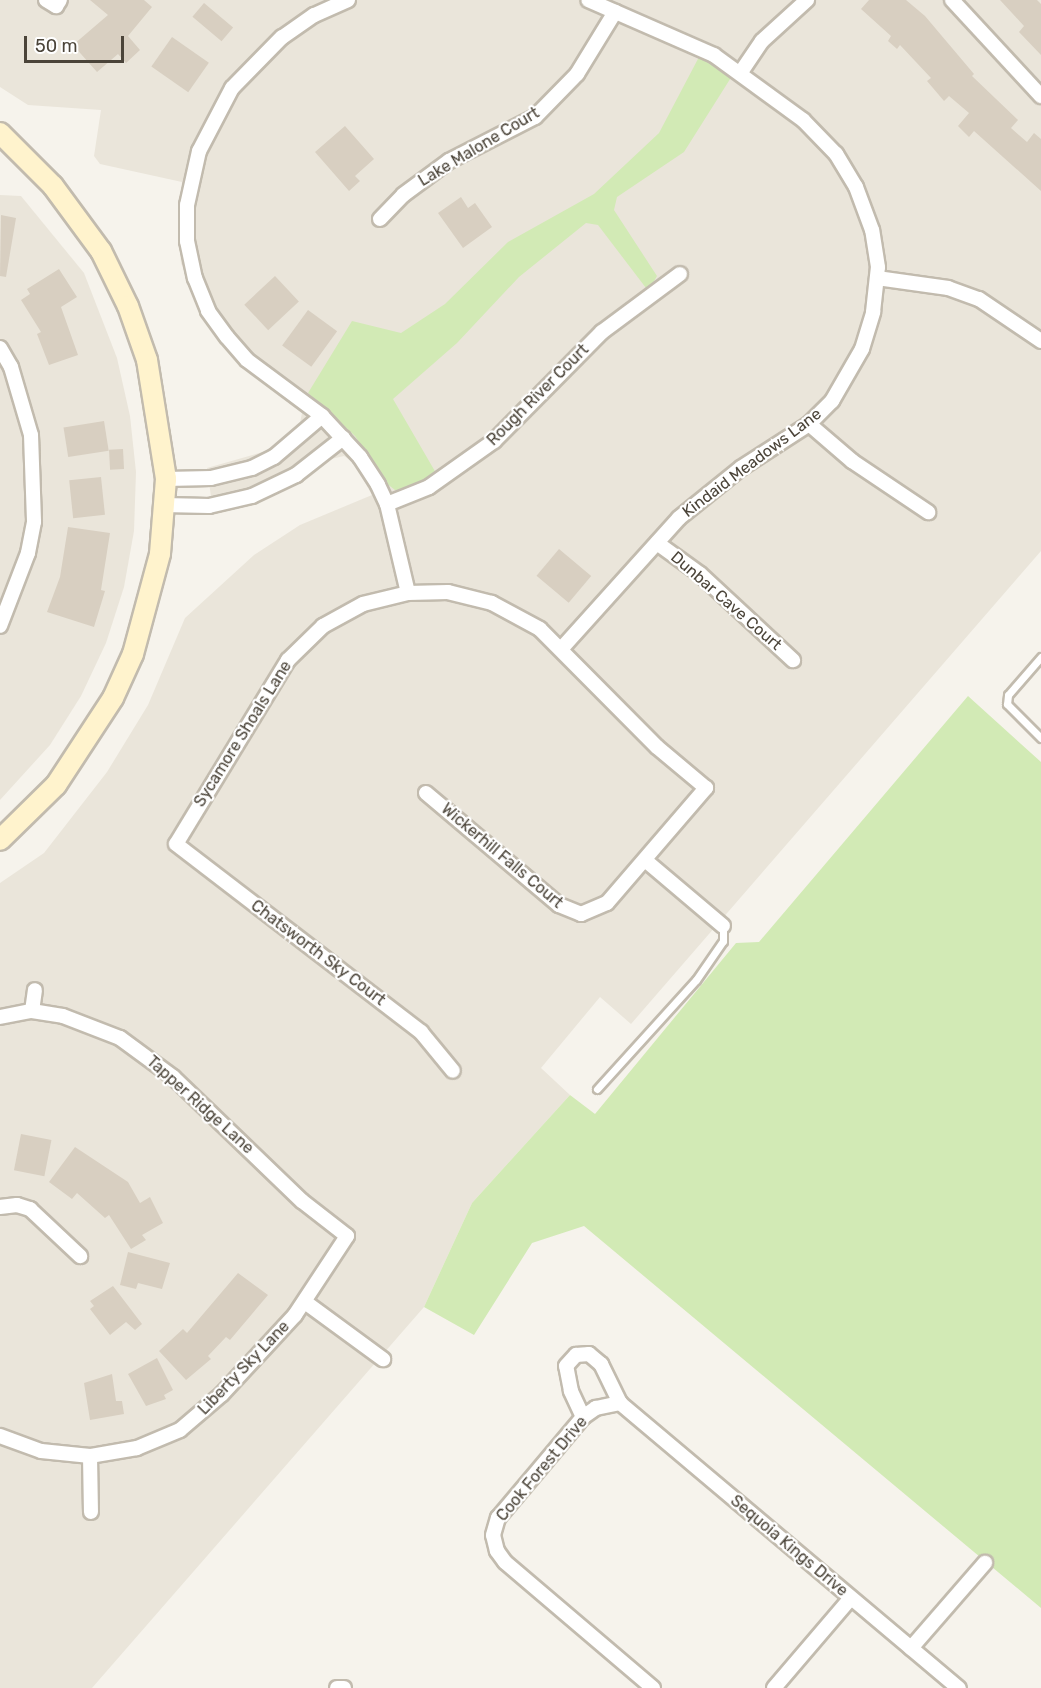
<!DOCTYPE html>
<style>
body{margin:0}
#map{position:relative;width:1041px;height:1688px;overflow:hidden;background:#f6f3ec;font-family:Rubik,sans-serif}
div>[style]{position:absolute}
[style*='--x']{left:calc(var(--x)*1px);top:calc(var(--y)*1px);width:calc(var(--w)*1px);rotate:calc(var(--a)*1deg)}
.residential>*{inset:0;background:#eae5da}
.green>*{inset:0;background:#d2eab5}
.building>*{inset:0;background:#d8cfc1;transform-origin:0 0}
.roads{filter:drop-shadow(2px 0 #c2bbae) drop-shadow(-2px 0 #c2bbae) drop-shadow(0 2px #c2bbae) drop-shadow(0 -2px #c2bbae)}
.lane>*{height:7px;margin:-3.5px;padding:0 3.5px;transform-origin:3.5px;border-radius:3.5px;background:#fff}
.street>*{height:14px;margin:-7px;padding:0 7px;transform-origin:7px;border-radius:7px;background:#fff}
.secondary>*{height:20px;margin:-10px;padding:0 10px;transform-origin:10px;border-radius:10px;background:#fff3cd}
span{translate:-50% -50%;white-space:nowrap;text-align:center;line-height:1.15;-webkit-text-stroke:4.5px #fff;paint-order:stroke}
.street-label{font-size:16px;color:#4b4439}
.scale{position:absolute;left:24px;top:36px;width:100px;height:27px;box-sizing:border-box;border:3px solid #4b4439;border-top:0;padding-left:8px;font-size:18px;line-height:21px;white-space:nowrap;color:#4b4439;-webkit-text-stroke:4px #fff;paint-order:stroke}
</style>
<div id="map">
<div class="residential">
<div style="clip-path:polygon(0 0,1041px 0,1041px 551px,631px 1024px,600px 997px,541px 1068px,570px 1095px,472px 1203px,424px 1307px,92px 1688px,0 1688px,0 883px,44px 853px,107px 772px,148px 705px,185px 618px,254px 555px,300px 525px,372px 495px,354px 463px,344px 456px,331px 459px,268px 498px,213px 511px,207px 468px,266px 451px,299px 428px,302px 413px,245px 369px,203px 319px,181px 263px,178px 231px,182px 182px,100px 164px,94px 156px,101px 110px,28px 105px,0 87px)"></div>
<div style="clip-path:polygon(0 195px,21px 196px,84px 273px,117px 358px,130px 416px,136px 472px,134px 531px,124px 587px,106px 643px,81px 696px,50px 745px,0 800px)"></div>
</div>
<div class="green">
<div style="clip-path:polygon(699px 57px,732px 76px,684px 152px,617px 197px,614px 210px,657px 276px,653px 283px,646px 288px,598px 225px,586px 223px,519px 277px,457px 343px,393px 399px,436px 473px,406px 490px,395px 490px,386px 483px,355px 436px,308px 393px,352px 321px,401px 333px,445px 304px,508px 242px,594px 194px,659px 133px)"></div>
<div style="clip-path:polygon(968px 696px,1041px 762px,1041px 1608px,584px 1226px,532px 1243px,474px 1335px,424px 1307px,472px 1203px,570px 1095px,595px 1114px,736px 943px,759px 942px)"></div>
</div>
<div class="building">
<div style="clip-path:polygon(90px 0,144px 0,152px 7px,128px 36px,140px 50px,126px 63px,118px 54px,97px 72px,73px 45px,108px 15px)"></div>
<div style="clip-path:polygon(869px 0,906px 0,925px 16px,974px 74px,972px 76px,1018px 120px,1011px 128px,1027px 142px,1034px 133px,1041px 139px,1041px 191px,974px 131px,969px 137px,958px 126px,969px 113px,949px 96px,944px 101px,927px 81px,931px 78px,900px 45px,897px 49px,888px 41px,891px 36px,861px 9px)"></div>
<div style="clip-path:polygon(1000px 0,1037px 0,1041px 4px,1041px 55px,1019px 32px,1024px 26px)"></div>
<div style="left:204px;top:3px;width:38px;height:18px;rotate:40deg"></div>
<div style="left:172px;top:37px;width:45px;height:36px;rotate:35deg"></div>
<div style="clip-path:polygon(345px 126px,374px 159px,355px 176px,360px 181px,349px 191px,315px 152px)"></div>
<div style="clip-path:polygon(461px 197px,468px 208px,475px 203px,492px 227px,463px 248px,438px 213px)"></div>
<div style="clip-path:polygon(1px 215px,16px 218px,6px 277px,0 276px)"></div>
<div style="clip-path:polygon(59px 269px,77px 297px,61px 307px,78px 355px,49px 365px,37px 334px,41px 332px,21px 300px,30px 294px,27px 289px)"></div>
<div style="left:275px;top:276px;width:35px;height:42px;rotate:47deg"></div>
<div style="left:308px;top:310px;width:36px;height:44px;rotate:36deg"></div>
<div style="left:104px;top:421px;width:30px;height:41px;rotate:81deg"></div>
<div style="left:123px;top:449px;width:20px;height:14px;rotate:87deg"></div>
<div style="left:101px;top:477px;width:38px;height:32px;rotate:84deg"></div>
<div style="clip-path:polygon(68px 527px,110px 533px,101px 590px,105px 591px,94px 627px,47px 612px,60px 577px)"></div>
<div style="left:559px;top:549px;width:42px;height:35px;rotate:40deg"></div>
<div style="left:21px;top:1134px;width:31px;height:37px;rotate:11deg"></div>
<div style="clip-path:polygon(75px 1147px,128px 1182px,140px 1203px,150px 1197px,163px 1223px,142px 1235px,146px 1240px,131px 1249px,109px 1215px,105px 1218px,77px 1193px,72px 1199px,49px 1182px)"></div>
<div style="clip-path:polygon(128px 1252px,170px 1263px,162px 1289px,138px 1283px,136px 1289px,120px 1285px)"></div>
<div style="clip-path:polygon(238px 1273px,268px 1295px,230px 1340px,226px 1337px,208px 1356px,211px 1359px,186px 1380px,159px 1351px,183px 1329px,187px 1333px)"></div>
<div style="clip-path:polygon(113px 1286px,142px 1324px,135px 1330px,126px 1322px,110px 1335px,90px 1309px,94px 1306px,90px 1301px)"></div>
<div style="clip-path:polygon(157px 1358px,173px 1390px,164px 1395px,166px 1399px,146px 1406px,128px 1374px)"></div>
<div style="clip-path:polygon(112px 1374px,116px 1401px,122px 1401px,124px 1414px,90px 1420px,84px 1383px)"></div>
</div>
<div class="roads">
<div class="lane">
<div style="--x:1041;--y:657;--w:50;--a:131"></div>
<div style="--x:1008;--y:695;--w:9;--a:96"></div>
<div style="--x:1007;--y:704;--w:48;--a:45"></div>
<div style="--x:597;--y:1089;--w:147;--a:-47.8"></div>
<div style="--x:696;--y:980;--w:47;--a:-55.3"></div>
<div style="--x:723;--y:941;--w:15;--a:-90"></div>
</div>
<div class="street">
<div style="--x:46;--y:0;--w:12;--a:31"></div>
<div style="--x:56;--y:6;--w:7;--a:-56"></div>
<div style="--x:348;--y:0;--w:37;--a:156"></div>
<div style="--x:314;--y:15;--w:39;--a:145"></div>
<div style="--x:282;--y:37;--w:71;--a:134.4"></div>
<div style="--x:232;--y:88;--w:71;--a:117.6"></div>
<div style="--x:199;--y:151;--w:55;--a:102.5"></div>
<div style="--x:187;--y:205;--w:36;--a:90"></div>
<div style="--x:187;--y:241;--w:38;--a:78"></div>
<div style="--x:195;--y:278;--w:35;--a:68"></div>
<div style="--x:208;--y:311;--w:32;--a:54"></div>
<div style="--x:227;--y:337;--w:30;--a:49"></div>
<div style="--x:247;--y:360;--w:94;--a:36.7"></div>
<div style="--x:322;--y:416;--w:56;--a:47.2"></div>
<div style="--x:360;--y:457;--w:33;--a:57"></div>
<div style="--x:378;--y:485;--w:21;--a:65"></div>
<div style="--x:387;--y:504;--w:91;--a:76.7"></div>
<div style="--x:952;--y:0;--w:131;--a:47.2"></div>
<div style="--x:741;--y:72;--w:37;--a:-56"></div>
<div style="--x:762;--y:41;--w:61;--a:-42.3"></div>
<div style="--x:380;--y:219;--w:33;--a:-46"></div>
<div style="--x:403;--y:195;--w:57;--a:-36.5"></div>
<div style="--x:449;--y:161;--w:97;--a:-27.1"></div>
<div style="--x:535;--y:117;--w:60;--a:-45.7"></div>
<div style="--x:577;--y:74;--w:73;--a:-58.5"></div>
<div style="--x:877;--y:278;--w:72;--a:8"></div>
<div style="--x:948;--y:288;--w:33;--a:20"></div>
<div style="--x:979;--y:299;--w:75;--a:34.1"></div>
<div style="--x:0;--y:348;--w:22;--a:60"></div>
<div style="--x:11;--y:367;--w:71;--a:73.6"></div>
<div style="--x:31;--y:435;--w:87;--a:88"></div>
<div style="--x:34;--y:522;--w:32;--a:101"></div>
<div style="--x:28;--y:553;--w:78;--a:111"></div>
<div style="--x:809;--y:424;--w:57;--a:40.7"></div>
<div style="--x:852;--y:461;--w:92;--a:33.9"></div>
<div style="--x:166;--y:479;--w:45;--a:-1.3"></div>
<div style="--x:211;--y:478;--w:42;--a:-13.7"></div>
<div style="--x:252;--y:468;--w:25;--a:-27"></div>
<div style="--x:274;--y:457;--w:63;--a:-40.5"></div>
<div style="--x:387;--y:504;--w:45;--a:-22"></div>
<div style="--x:429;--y:487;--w:80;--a:-35.3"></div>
<div style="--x:494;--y:441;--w:153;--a:-45.3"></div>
<div style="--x:602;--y:332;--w:97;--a:-36.6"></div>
<div style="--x:164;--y:505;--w:45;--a:1.3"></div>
<div style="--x:209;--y:506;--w:44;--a:-13.1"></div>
<div style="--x:252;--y:496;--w:49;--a:-25.5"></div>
<div style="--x:296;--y:475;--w:60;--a:-38.2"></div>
<div style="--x:657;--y:543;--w:53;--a:35.8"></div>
<div style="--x:700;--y:574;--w:127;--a:42.8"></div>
<div style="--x:562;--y:648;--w:175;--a:-48"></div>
<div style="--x:679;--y:518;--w:80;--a:-38.9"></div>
<div style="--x:741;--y:468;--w:81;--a:-32.9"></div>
<div style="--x:809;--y:424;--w:33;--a:-45"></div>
<div style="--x:832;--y:401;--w:60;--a:-60"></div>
<div style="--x:862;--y:349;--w:39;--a:-73"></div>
<div style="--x:873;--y:312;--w:45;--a:-83.7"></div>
<div style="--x:878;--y:267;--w:37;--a:-99"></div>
<div style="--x:872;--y:230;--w:46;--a:-110.4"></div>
<div style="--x:856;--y:187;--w:39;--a:-121"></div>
<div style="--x:836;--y:154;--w:47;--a:-134.1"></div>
<div style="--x:803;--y:120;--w:110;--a:-143.9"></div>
<div style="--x:714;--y:55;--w:137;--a:-156.4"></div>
<div style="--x:426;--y:793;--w:174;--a:40.1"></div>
<div style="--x:559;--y:905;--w:24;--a:22"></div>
<div style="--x:581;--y:914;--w:28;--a:-23"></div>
<div style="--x:607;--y:903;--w:152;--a:-49.3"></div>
<div style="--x:706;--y:788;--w:64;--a:-140.1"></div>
<div style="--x:657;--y:747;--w:166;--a:-134.8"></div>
<div style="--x:540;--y:629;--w:55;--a:-151.6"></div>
<div style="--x:492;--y:603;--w:45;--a:-166"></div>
<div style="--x:448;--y:592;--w:40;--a:178.6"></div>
<div style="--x:408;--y:593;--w:46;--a:166.3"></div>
<div style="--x:363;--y:604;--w:46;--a:151.2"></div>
<div style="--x:323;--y:626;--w:49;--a:135.8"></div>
<div style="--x:288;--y:660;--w:215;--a:121.3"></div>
<div style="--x:176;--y:844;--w:309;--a:37.5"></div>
<div style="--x:421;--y:1032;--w:50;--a:50.6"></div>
<div style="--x:645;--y:860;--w:102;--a:40.2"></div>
<div style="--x:32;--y:1011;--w:21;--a:-82"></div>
<div style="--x:0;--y:1017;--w:33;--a:-11"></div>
<div style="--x:32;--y:1011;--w:31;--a:9"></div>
<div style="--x:63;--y:1016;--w:61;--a:21.1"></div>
<div style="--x:120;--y:1038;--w:66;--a:36.3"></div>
<div style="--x:173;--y:1077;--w:179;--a:43.9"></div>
<div style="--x:302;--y:1201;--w:57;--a:37.9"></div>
<div style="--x:347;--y:1236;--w:95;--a:123.4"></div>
<div style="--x:295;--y:1315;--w:108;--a:132.7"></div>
<div style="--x:222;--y:1394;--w:55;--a:139.4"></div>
<div style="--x:180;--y:1430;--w:47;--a:157.3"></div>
<div style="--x:137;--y:1448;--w:48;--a:170.3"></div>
<div style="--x:90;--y:1456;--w:49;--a:-174.2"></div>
<div style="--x:41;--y:1451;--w:44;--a:-159.9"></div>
<div style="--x:0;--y:1207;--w:17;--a:-7"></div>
<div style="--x:17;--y:1205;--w:14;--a:17"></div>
<div style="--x:30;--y:1209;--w:69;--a:43.2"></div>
<div style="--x:305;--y:1302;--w:97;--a:36.2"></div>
<div style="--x:583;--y:1417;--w:29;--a:-115"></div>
<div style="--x:571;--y:1391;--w:25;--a:-101"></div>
<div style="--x:566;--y:1366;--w:15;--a:-48"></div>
<div style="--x:576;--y:1355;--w:13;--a:-4"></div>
<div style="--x:589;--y:1354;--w:16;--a:40"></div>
<div style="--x:601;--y:1364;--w:43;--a:64"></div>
<div style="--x:90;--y:1456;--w:56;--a:89"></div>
<div style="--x:911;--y:1648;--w:113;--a:-49"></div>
<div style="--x:337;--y:1688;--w:7;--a:0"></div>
<div style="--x:653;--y:1688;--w:194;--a:-139.6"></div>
<div style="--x:505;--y:1562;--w:14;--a:-126"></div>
<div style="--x:497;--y:1551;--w:16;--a:-104"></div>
<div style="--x:493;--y:1535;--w:18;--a:-74"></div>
<div style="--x:498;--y:1518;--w:132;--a:-49.9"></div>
<div style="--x:583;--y:1417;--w:16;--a:-35"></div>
<div style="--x:596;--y:1408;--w:25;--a:-12"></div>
<div style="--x:620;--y:1403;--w:443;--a:40.1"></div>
<div style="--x:774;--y:1688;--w:118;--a:-49.5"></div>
</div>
<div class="secondary">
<div style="--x:0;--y:133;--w:75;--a:45"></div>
<div style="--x:53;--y:186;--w:81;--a:53.6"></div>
<div style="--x:101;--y:251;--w:61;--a:63.9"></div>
<div style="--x:128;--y:306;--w:57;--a:70.6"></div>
<div style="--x:147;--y:360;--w:121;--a:80.9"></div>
<div style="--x:166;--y:479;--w:75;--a:94.6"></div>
<div style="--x:160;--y:554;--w:104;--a:105.1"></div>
<div style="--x:133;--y:654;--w:48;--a:114.4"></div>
<div style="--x:113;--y:698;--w:104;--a:123.2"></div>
<div style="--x:56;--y:785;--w:78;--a:135.5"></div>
</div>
</div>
<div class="street-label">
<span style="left:479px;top:147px;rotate:-31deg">Lake Malone Court</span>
<span style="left:538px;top:395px;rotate:-45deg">Rough River Court</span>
<span style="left:752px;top:463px;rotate:-37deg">Kindaid Meadows Lane</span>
<span style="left:726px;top:601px;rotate:41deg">Dunbar Cave Court</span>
<span style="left:243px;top:734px;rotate:-58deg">Sycamore Shoals Lane</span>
<span style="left:502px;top:856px;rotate:40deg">Wickerhill Falls Court</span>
<span style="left:318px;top:953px;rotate:37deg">Chatsworth Sky Court</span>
<span style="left:200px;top:1105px;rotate:42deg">Tapper Ridge Lane</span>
<span style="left:244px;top:1368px;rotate:-46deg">Liberty Sky Lane</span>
<span style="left:542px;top:1469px;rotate:-50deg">Cook Forest Drive</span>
<span style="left:789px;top:1546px;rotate:40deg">Sequoia Kings Drive</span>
</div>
<div class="scale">50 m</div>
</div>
